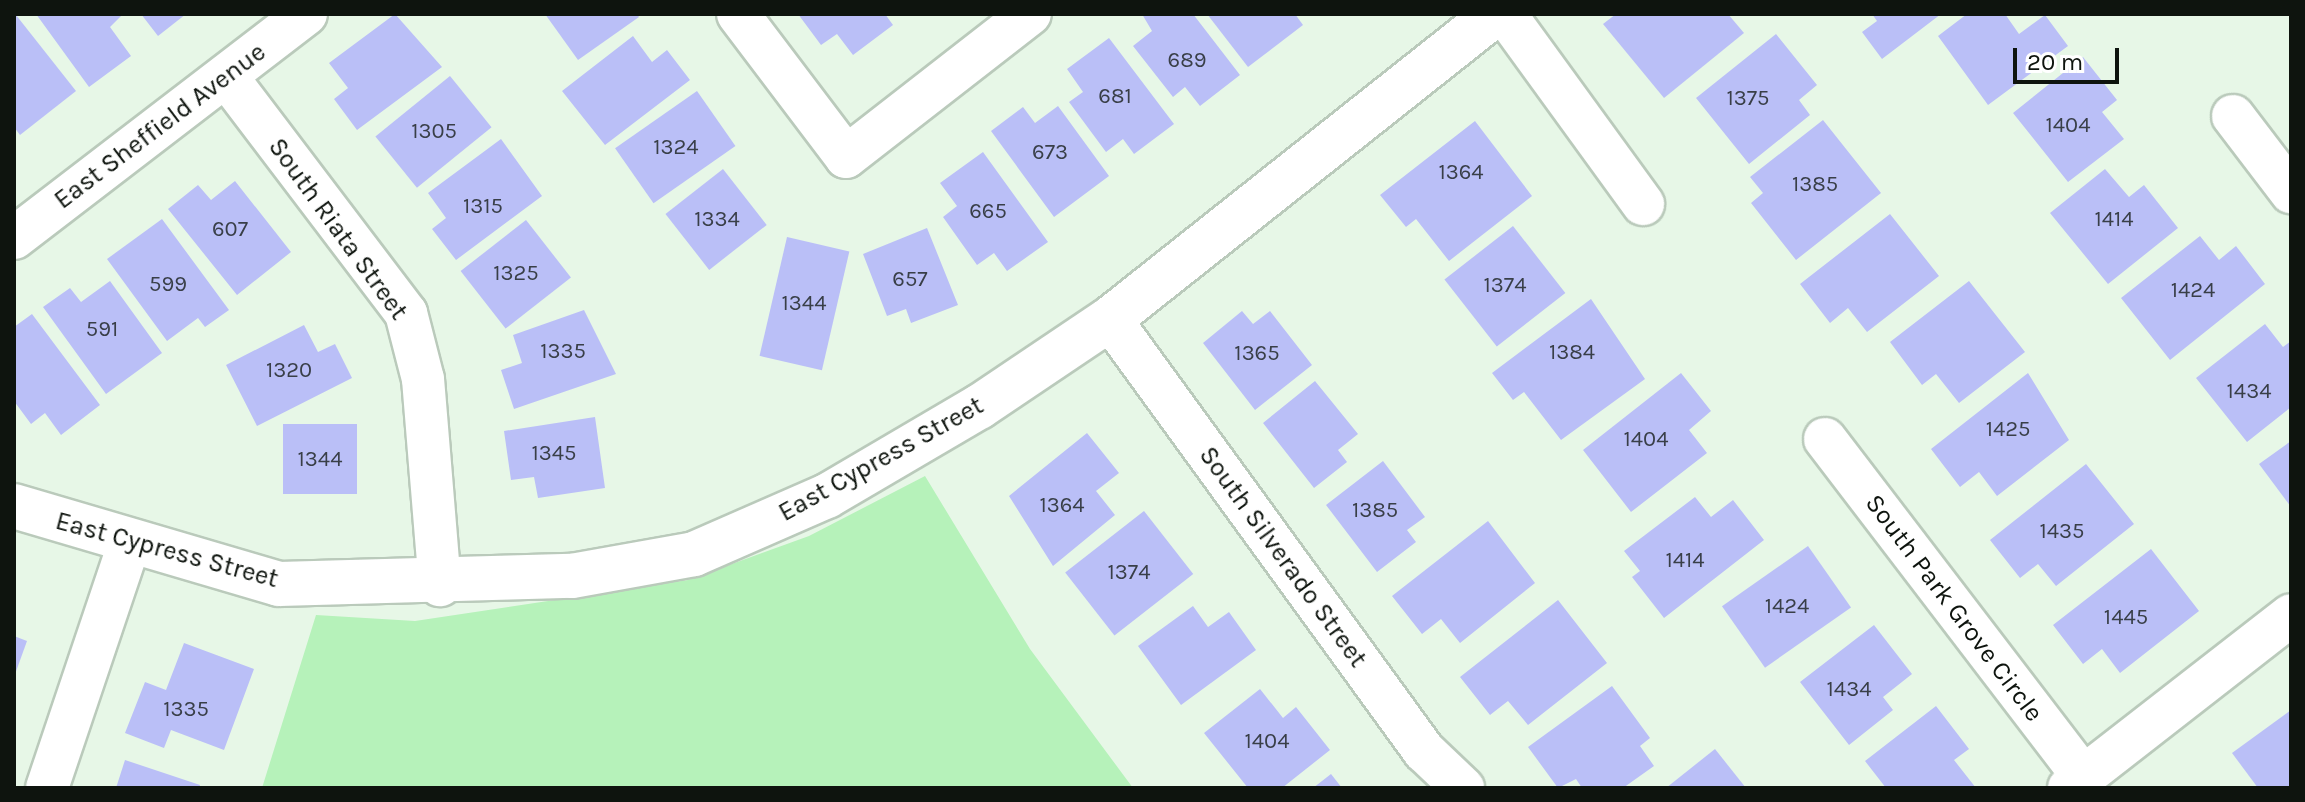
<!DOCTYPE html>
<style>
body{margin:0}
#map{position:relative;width:2305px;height:802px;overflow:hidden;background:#e7f7e7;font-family:Karla,sans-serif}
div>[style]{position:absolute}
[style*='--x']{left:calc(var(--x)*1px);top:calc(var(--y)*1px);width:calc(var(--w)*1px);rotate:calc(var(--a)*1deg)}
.green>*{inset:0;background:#b6f2ba}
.building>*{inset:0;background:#babff7;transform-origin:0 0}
.roads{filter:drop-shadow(2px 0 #bacabb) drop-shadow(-2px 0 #bacabb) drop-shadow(0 2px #bacabb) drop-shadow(0 -2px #bacabb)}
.minor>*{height:42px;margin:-21px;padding:0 21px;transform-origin:21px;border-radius:21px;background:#fff}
.tertiary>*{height:44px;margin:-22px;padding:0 22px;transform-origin:22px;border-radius:22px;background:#fff}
span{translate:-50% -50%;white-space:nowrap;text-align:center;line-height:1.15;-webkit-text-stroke:8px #fff;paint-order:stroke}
.number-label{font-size:22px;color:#393f48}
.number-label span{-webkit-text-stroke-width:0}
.street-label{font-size:26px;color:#0e140e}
.frame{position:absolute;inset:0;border:16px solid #0e140e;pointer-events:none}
.scale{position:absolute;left:2013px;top:48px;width:106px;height:36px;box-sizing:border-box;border:4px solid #0e140e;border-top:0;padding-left:10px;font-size:24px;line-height:28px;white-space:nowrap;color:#0e140e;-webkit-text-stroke:6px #fff;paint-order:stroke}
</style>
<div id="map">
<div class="green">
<div style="clip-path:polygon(925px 476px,1030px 649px,1133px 788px,262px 788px,316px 615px,415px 621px,688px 580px,809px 536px)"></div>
</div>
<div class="building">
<div style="clip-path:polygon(36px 14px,123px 14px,110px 27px,131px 56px,89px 87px)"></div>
<div style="clip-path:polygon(141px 14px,186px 14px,158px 36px)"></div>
<div style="clip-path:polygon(395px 14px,442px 67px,357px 130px,334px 99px,348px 88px,329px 63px)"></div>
<div style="clip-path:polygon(545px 14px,637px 14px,639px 17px,578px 60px)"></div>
<div style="clip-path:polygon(798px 14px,885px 14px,893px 25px,853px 55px,837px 34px,821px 45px)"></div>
<div style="clip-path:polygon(1142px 14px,1193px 14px,1240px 75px,1200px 106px,1185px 87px,1173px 97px,1133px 46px,1152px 31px)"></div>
<div style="clip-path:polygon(1207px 14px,1295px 14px,1303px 25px,1248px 67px)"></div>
<div style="clip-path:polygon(1616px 14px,1728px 14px,1744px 33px,1664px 98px,1603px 24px)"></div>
<div style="clip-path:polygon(1872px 14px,1941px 14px,1882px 59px,1862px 32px,1877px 21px)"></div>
<div style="clip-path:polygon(1967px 14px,2005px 14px,2019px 34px,2045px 15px,2068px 46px,1988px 105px,1938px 36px)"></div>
<div style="clip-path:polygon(16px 15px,76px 91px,20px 135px,14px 127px)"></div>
<div style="clip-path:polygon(1776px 34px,1817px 85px,1799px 100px,1810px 115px,1749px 164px,1696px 98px)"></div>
<div style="clip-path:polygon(633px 36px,652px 62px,667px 50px,690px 80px,605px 145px,562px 91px)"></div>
<div style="clip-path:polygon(1109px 38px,1174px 124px,1134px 154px,1123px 139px,1106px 152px,1069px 102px,1083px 92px,1067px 69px)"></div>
<div style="clip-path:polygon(2083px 57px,2117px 100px,2102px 112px,2124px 139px,2068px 182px,2013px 113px)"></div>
<div style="left:450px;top:76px;width:66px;height:96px;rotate:51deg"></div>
<div style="left:697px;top:91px;width:67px;height:100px;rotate:55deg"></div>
<div style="clip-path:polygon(1058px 106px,1109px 176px,1054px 217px,991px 131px,1023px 107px,1035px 123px)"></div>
<div style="clip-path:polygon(1823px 120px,1881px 193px,1796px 260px,1751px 203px,1763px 193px,1750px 177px)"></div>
<div style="clip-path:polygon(1475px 121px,1532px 196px,1449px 261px,1416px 219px,1406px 227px,1380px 195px)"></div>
<div style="clip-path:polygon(501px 139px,542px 196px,456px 260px,432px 229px,446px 218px,428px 193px)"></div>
<div style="clip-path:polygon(983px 152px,1048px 242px,1007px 271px,994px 253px,977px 265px,943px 217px,957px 206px,940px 183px)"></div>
<div style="left:723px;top:169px;width:71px;height:73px;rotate:52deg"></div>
<div style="clip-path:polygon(2105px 169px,2129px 197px,2144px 185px,2178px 228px,2108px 284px,2050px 213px)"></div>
<div style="clip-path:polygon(235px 181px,291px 252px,237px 295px,168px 209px,198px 185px,211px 200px)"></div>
<div style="clip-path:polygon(1890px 214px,1939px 276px,1867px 332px,1848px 308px,1830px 323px,1800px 284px)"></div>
<div style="clip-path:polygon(162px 219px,229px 310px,205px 327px,198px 318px,167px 341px,107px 259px)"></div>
<div style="left:526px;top:220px;width:73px;height:83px;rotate:52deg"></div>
<div style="left:1513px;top:226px;width:85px;height:87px;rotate:52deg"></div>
<div style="clip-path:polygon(927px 228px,958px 305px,911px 323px,906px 309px,887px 316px,863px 254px)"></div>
<div style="clip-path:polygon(2200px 236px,2219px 260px,2236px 246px,2265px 284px,2170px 360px,2121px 298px)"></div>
<div style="left:787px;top:237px;width:64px;height:122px;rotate:13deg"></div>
<div style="clip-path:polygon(110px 281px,162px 353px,106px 394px,43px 307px,70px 288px,81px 302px)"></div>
<div style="clip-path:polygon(1969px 281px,2025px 352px,1959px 403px,1936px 374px,1922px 385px,1890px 342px)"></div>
<div style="clip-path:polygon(1591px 299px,1645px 379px,1561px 440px,1524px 392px,1513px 400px,1492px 373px)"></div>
<div style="clip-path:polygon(584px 310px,616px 374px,514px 409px,501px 370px,522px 363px,513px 335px)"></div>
<div style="clip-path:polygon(1242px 311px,1253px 324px,1270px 311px,1312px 365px,1255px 410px,1203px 343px)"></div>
<div style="clip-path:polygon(32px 314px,100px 405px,61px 435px,45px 413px,31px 424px,14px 401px,14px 327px)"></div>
<div style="clip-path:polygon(2265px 324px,2283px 347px,2291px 341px,2291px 407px,2247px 442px,2196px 378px)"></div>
<div style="clip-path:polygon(304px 325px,318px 352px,335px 344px,352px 378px,257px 426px,226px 365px)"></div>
<div style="clip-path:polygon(1681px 373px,1711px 411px,1689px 430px,1707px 453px,1631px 512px,1583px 450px)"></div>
<div style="clip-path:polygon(2028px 373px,2069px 440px,1997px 496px,1979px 472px,1960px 487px,1931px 449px)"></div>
<div style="clip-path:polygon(1315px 381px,1358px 434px,1338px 450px,1347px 462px,1314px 488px,1263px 423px)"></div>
<div style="clip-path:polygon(595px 417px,605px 488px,538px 498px,534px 477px,511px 480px,504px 431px)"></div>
<div style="left:357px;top:424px;width:70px;height:74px;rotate:90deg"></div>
<div style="clip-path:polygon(1087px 433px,1119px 473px,1096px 491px,1115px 515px,1053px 566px,1009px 496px)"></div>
<div style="clip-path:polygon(2291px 441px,2291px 507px,2259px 464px)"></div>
<div style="clip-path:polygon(1383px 461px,1425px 517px,1407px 530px,1416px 542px,1377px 572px,1326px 505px)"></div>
<div style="clip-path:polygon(2086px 464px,2134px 524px,2056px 586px,2038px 564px,2020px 578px,1990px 540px)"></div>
<div style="clip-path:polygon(1695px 497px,1711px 517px,1733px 500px,1764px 540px,1664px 618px,1632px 577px,1640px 571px,1624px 551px)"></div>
<div style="left:1144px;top:511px;width:80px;height:100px;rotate:52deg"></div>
<div style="clip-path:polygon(1488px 521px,1535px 583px,1460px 643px,1441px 619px,1422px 634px,1392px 596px)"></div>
<div style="left:1808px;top:546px;width:75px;height:105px;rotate:55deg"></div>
<div style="clip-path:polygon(2151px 549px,2199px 611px,2120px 673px,2102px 649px,2083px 664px,2053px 625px)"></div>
<div style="clip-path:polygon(1558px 600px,1607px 663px,1528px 725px,1508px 701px,1490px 715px,1460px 677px)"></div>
<div style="clip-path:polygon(1193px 606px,1208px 627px,1229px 612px,1256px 650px,1181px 705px,1138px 646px)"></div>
<div style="clip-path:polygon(1874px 625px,1912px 674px,1883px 697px,1893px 710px,1849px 745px,1800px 682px)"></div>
<div style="clip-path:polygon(14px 636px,27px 641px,14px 677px)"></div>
<div style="clip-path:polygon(184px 643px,254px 669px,224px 750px,171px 730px,164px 748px,125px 733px,145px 682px,166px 690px)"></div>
<div style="clip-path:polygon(1612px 686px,1650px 738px,1640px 746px,1654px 766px,1623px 788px,1582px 788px,1576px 779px,1558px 788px,1528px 747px)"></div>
<div style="clip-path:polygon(1260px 689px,1283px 718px,1296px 707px,1330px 750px,1282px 788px,1248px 788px,1204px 733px)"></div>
<div style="clip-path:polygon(1936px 706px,1969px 749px,1954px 760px,1976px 788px,1886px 788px,1865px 761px)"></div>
<div style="clip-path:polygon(2291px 710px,2291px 788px,2258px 788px,2232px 753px)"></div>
<div style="clip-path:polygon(1715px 749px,1746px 788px,1666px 788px)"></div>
<div style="clip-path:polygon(125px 760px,200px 785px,199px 788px,116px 788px)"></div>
<div style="clip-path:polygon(1331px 774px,1342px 788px,1313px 788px)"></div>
</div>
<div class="roads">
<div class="minor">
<div style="--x:738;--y:14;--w:179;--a:52.9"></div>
<div style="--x:846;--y:157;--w:233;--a:-37.9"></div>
<div style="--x:1505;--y:14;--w:235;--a:54"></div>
<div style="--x:226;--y:76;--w:298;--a:52.8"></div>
<div style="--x:406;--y:313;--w:68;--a:75.6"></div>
<div style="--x:423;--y:379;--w:207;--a:85.3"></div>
<div style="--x:2233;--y:116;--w:96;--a:52.7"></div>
<div style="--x:14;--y:238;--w:368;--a:-37.5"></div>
<div style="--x:1110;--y:319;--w:534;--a:53.99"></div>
<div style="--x:1424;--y:751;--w:54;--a:43.5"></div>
<div style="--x:1825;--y:439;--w:425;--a:52.6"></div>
<div style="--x:47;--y:788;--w:260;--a:-71.4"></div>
<div style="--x:2069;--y:788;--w:281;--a:-37.9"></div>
</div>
<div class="tertiary">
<div style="--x:14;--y:506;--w:276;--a:16.4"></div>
<div style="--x:279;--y:584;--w:293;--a:-1.6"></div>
<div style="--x:572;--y:576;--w:124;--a:-10.2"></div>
<div style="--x:694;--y:554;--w:145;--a:-23.6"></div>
<div style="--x:827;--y:496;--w:176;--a:-30.4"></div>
<div style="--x:979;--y:407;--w:158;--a:-33.9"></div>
<div style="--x:1110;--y:319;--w:491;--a:-38.4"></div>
</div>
</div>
<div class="number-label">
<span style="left:1187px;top:61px">689</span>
<span style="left:1115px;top:97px">681</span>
<span style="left:1748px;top:99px">1375</span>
<span style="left:2068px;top:126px">1404</span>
<span style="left:434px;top:132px">1305</span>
<span style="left:676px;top:148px">1324</span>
<span style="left:1050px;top:153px">673</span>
<span style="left:1461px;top:173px">1364</span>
<span style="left:1815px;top:185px">1385</span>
<span style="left:483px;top:207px">1315</span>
<span style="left:988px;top:212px">665</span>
<span style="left:717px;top:220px">1334</span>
<span style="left:2114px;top:220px">1414</span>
<span style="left:230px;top:230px">607</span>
<span style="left:516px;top:274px">1325</span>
<span style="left:910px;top:280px">657</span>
<span style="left:168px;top:285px">599</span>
<span style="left:1505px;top:286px">1374</span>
<span style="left:2193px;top:291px">1424</span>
<span style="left:804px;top:304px">1344</span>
<span style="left:102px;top:330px">591</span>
<span style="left:563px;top:352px">1335</span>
<span style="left:1572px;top:353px">1384</span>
<span style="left:1257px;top:354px">1365</span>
<span style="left:289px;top:371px">1320</span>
<span style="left:2249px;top:392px">1434</span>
<span style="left:2008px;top:430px">1425</span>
<span style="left:1646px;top:440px">1404</span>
<span style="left:554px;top:454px">1345</span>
<span style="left:320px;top:460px">1344</span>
<span style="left:1062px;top:506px">1364</span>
<span style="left:1375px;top:511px">1385</span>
<span style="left:2062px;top:532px">1435</span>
<span style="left:1685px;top:561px">1414</span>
<span style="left:1129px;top:573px">1374</span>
<span style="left:1787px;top:607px">1424</span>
<span style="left:2126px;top:618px">1445</span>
<span style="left:1849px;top:690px">1434</span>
<span style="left:186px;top:710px">1335</span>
<span style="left:1267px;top:742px">1404</span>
</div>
<div class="street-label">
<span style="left:160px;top:126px;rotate:-37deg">East Sheffield Avenue</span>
<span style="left:338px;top:229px;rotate:54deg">South Riata Street</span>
<span style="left:881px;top:459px;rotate:-29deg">East Cypress Street</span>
<span style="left:167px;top:550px;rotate:15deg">East Cypress Street</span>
<span style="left:1283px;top:557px;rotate:54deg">South Silverado Street</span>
<span style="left:1954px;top:608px;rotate:53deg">South Park Grove Circle</span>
</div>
<div class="frame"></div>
<div class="scale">20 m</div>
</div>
